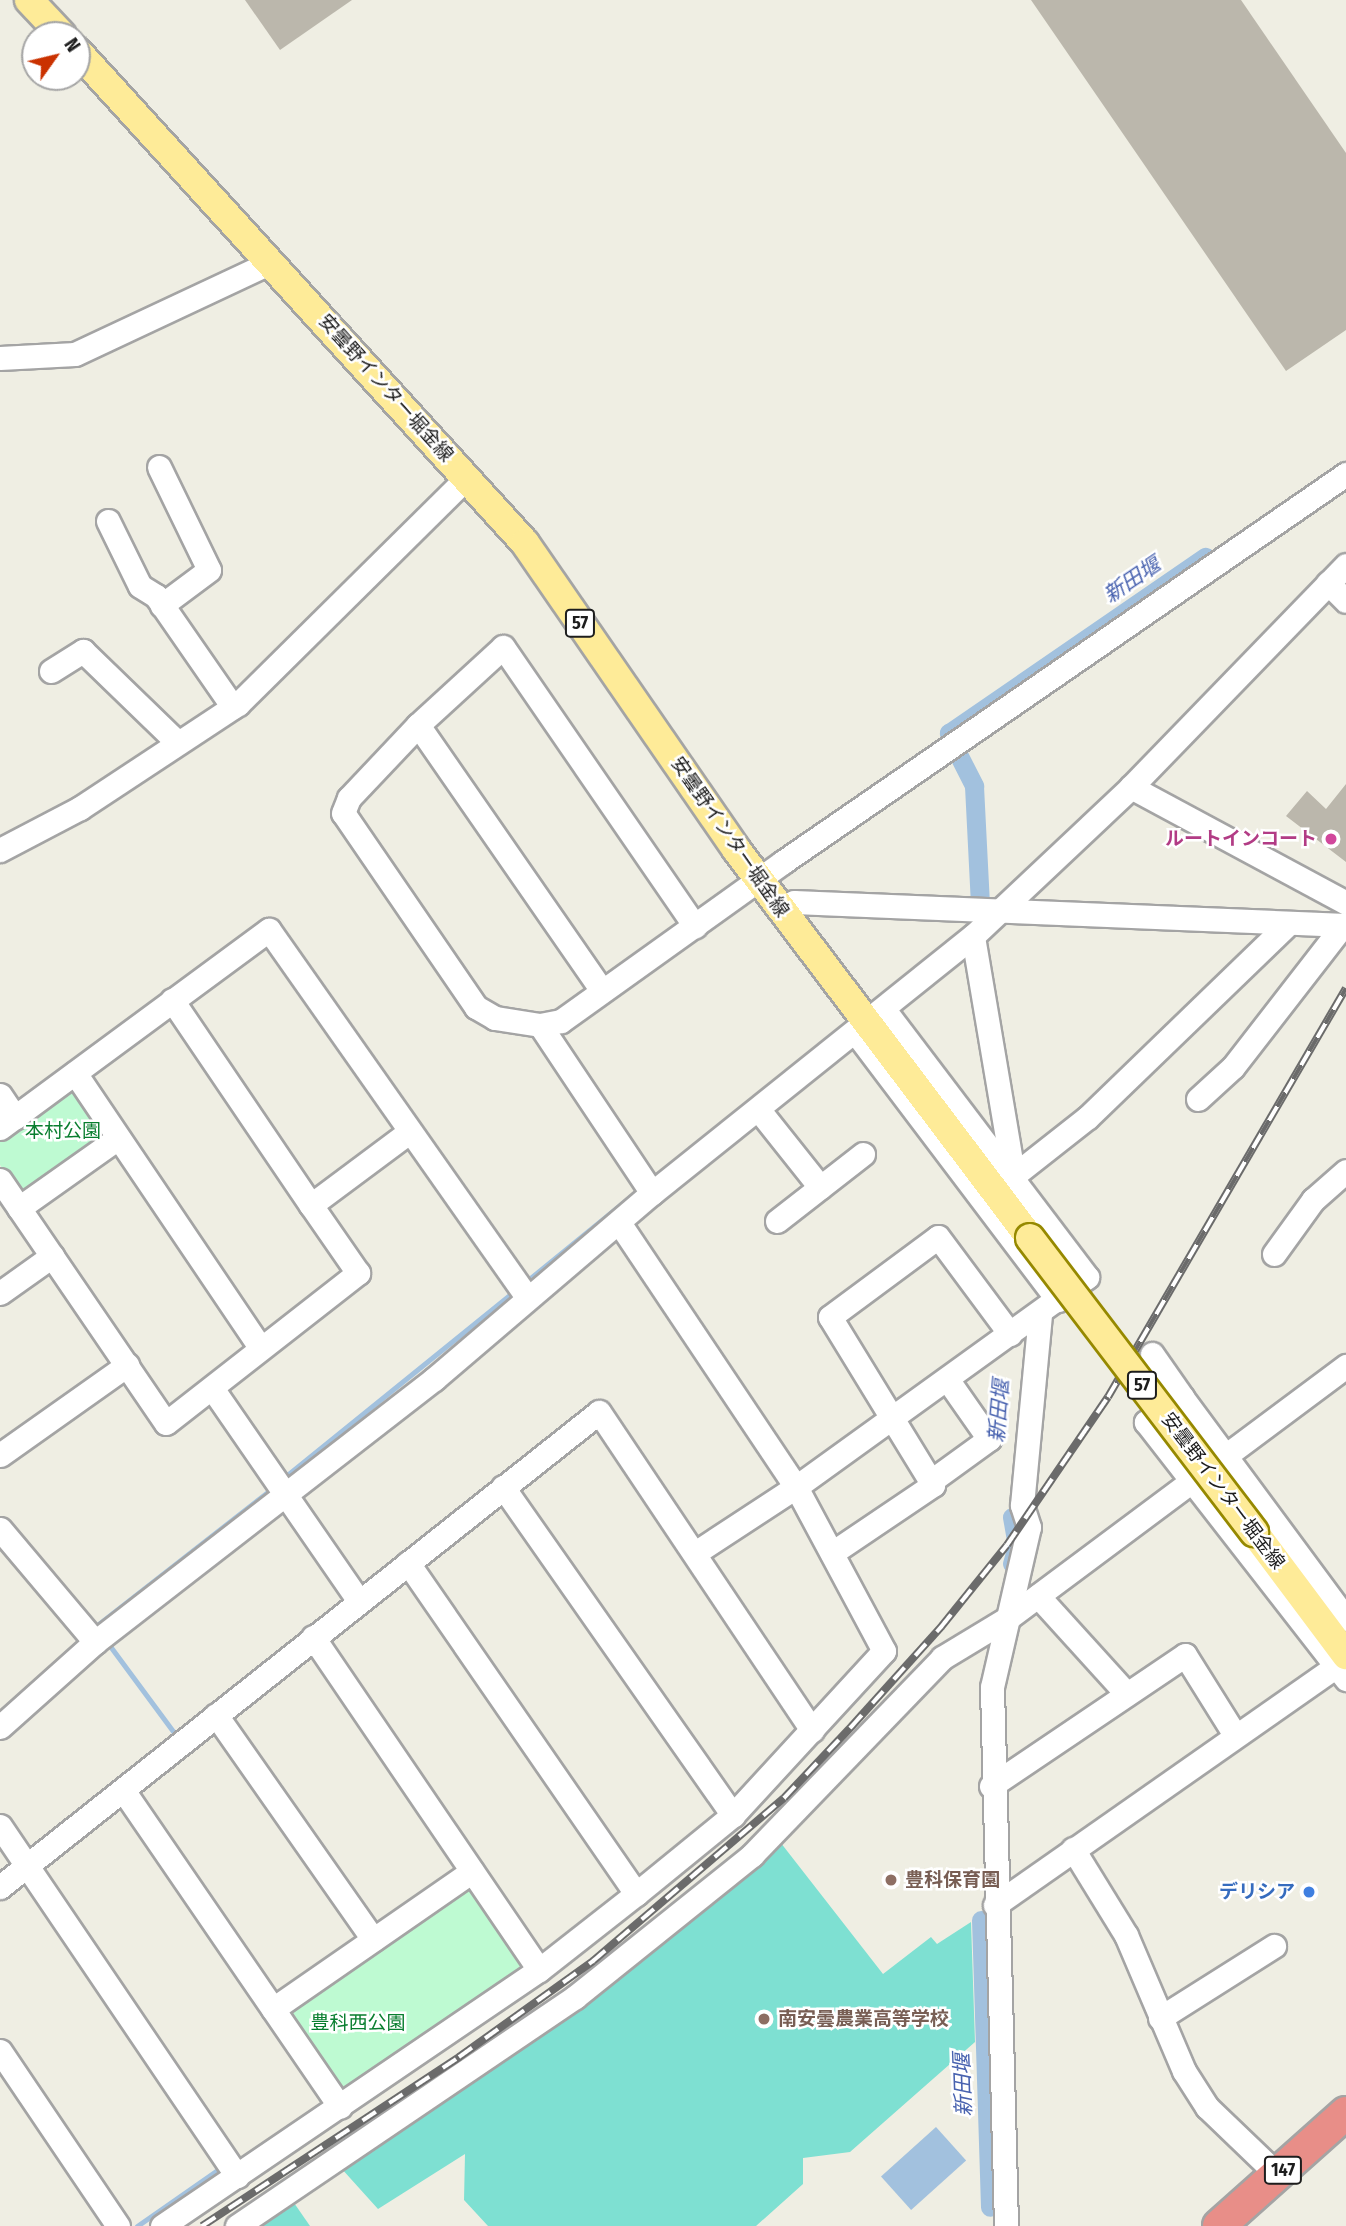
<!DOCTYPE html>
<meta charset="utf-8">
<style>
body{margin:0}
#map{position:relative;width:1346px;height:2226px;overflow:hidden;background:#efeee3;font-family:"Fira Sans Condensed","Noto Sans JP",sans-serif}
div>[style]{position:absolute}
[style*='--x']{left:calc(var(--x)*1px);top:calc(var(--y)*1px);width:calc(var(--w)*1px);rotate:calc(var(--a)*1deg)}
.park>*{inset:0;background:#befad2;transform-origin:0 0}
.pitch>*{inset:0;background:#7ee0d2}
.water>*{inset:0;background:#a2c1de;transform-origin:0 0}
.stream>*{height:5px;margin:-2.5px;padding:0 2.5px;transform-origin:2.5px;border-radius:2.5px;background:#a2c1de}
.canal>*{height:19px;margin:-9.5px;padding:0 9.5px;transform-origin:9.5px;border-radius:9.5px;background:#a2c1de}
.building>*{inset:0;background:#bbb7ac}
.roads{filter:drop-shadow(2px 0 #a4a4a4) drop-shadow(-2px 0 #a4a4a4) drop-shadow(0 2px #a4a4a4) drop-shadow(0 -2px #a4a4a4)}
.minor>*{height:23px;margin:-11.5px;padding:0 11.5px;transform-origin:11.5px;border-radius:11.5px;background:#fff}
.major>*{height:28px;margin:-14px;padding:0 14px;transform-origin:14px;border-radius:14px;background:#feeb98}
.highway>*{height:32px;margin:-16px;padding:0 16px;transform-origin:16px;border-radius:16px;background:#e88e88}
.rail>*{height:8px;margin-top:-4px;transform-origin:0;background:repeating-linear-gradient(90deg,#fff 0 16px,#6b6b6b 0 32px);box-sizing:border-box;border-block:2px solid #6b6b6b}
.bridges{filter:drop-shadow(2px 0 #968900) drop-shadow(-2px 0 #968900) drop-shadow(0 2px #968900) drop-shadow(0 -2px #968900)}
.major-bridge>*{height:28px;margin:-14px;padding:0 14px;transform-origin:14px;border-radius:14px;background:#feeb98}
.dots>*{width:19px;height:19px;translate:-50% -50%;box-sizing:border-box;border:4px solid #fff;border-radius:50%}
span{translate:-50% -50%;white-space:nowrap;text-align:center;line-height:1.15;-webkit-text-stroke:5px #fff;paint-order:stroke}
.shield-label span{padding:2px 5px;background:#fff;border:2px solid;border-radius:5px;-webkit-text-stroke-width:0}
.shield-label{font-size:18px;color:#1d1d1d;font-weight:700}
.street-label{font-size:19px;color:#1d1d1d}
.hotel-label{font-size:19px;color:#b23c85;font-weight:700}
.right{translate:-100% -50%;text-align:right}
.park-label{font-size:19px;color:#097e2f}
.education-label{font-size:19px;color:#785e54;font-weight:700}
.left{translate:0 -50%;text-align:left}
.shop-label{font-size:19px;color:#366cbe;font-weight:700}
.water-label{font-size:21px;color:#4862af;font-style:italic}
.north{position:absolute;left:21px;top:21px;width:70px;height:70px;box-sizing:border-box;background:#fff;border:2px solid #a5a5a5;border-radius:50%;rotate:56deg;font-size:19px;font-weight:700;line-height:28px;text-align:center;color:#1d1d1d}
.north::after{content:'';display:block;margin:auto;width:24px;height:32px;background:#ca3200;clip-path:polygon(50% 0,100% 100%,50% 72%,0 100%)}
</style>
<div id="map">
<div class="park">
<div style="clip-path:polygon(65px 1090px,77px 1092px,104px 1132px,101px 1143px,29px 1193px,18px 1191px,0 1165px,0 1138px)"></div>
<div style="left:471px;top:1884px;width:100px;height:225px;rotate:55deg"></div>
</div>
<div class="pitch">
<div style="clip-path:polygon(777px 1838px,883px 1974px,931px 1937px,937px 1944px,971px 1922px,975px 2042px,850px 2152px,803px 2158px,803px 2184px,756px 2226px,488px 2226px,464px 2200px,465px 2154px,378px 2209px,341px 2168px)"></div>
<div style="clip-path:polygon(292px 2200px,310px 2226px,252px 2226px)"></div>
</div>
<div class="water">
<div style="left:936px;top:2127px;width:45px;height:74px;rotate:48deg"></div>
</div>
<div class="stream">
<div style="--x:523;--y:1284;--w:141;--a:-39.2"></div>
<div style="--x:281;--y:1480;--w:302;--a:-39"></div>
<div style="--x:100;--y:1631;--w:6;--a:-129"></div>
<div style="--x:96;--y:1626;--w:226;--a:-38"></div>
<div style="--x:107;--y:1642;--w:119;--a:53.5"></div>
<div style="--x:137;--y:2226;--w:101;--a:-34.9"></div>
<div style="--x:220;--y:2168;--w:4;--a:-124"></div>
</div>
<div class="canal">
<div style="--x:952;--y:739;--w:7;--a:-117"></div>
<div style="--x:949;--y:733;--w:311;--a:-34.5"></div>
<div style="--x:957;--y:752;--w:38;--a:63"></div>
<div style="--x:974;--y:786;--w:117;--a:87.1"></div>
<div style="--x:1012;--y:1517;--w:29;--a:80"></div>
<div style="--x:1017;--y:1546;--w:18;--a:106"></div>
<div style="--x:981;--y:1920;--w:287;--a:88.2"></div>
</div>
<div class="building">
<div style="clip-path:polygon(245px 0,352px 0,280px 50px)"></div>
<div style="clip-path:polygon(1031px 0,1241px 0,1346px 153px,1346px 330px,1286px 371px)"></div>
<div style="clip-path:polygon(1346px 784px,1346px 862px,1286px 816px,1307px 791px,1326px 809px)"></div>
</div>
<div class="roads">
<div class="minor">
<div style="--x:0;--y:358;--w:75;--a:-3.1"></div>
<div style="--x:75;--y:354;--w:217;--a:-25.1"></div>
<div style="--x:159;--y:467;--w:114;--a:64.1"></div>
<div style="--x:209;--y:570;--w:59;--a:143.3"></div>
<div style="--x:108;--y:521;--w:72;--a:63.8"></div>
<div style="--x:140;--y:586;--w:19;--a:32"></div>
<div style="--x:156;--y:596;--w:135;--a:55.3"></div>
<div style="--x:1328;--y:583;--w:25;--a:45"></div>
<div style="--x:51;--y:671;--w:38;--a:-32"></div>
<div style="--x:83;--y:651;--w:132;--a:44.1"></div>
<div style="--x:418;--y:725;--w:323;--a:55.3"></div>
<div style="--x:1131;--y:787;--w:244;--a:28.3"></div>
<div style="--x:0;--y:850;--w:90;--a:-27.7"></div>
<div style="--x:80;--y:808;--w:189;--a:-33.4"></div>
<div style="--x:238;--y:704;--w:322;--a:-44.7"></div>
<div style="--x:780;--y:910;--w:16;--a:-30"></div>
<div style="--x:794;--y:902;--w:552;--a:2.39"></div>
<div style="--x:172;--y:1000;--w:248;--a:55.9"></div>
<div style="--x:540;--y:1025;--w:46;--a:-171.2"></div>
<div style="--x:495;--y:1018;--w:22;--a:-150"></div>
<div style="--x:476;--y:1007;--w:235;--a:-124.4"></div>
<div style="--x:343;--y:813;--w:16;--a:-68"></div>
<div style="--x:349;--y:798;--w:100;--a:-46.6"></div>
<div style="--x:418;--y:725;--w:115;--a:-42.5"></div>
<div style="--x:503;--y:647;--w:339;--a:55.5"></div>
<div style="--x:856;--y:1033;--w:335;--a:52.9"></div>
<div style="--x:75;--y:1073;--w:331;--a:56"></div>
<div style="--x:0;--y:1095;--w:27;--a:56"></div>
<div style="--x:1198;--y:1099;--w:47;--a:-42.4"></div>
<div style="--x:1233;--y:1067;--w:180;--a:-52.2"></div>
<div style="--x:758;--y:1109;--w:100;--a:51.5"></div>
<div style="--x:0;--y:1128;--w:334;--a:-36.4"></div>
<div style="--x:269;--y:930;--w:449;--a:54.9"></div>
<div style="--x:1013;--y:1173;--w:240;--a:-99.6"></div>
<div style="--x:973;--y:936;--w:217;--a:-43.3"></div>
<div style="--x:1131;--y:787;--w:309;--a:-45.9"></div>
<div style="--x:1013;--y:1176;--w:95;--a:-38.2"></div>
<div style="--x:1088;--y:1117;--w:278;--a:-44"></div>
<div style="--x:0;--y:1180;--w:294;--a:55.7"></div>
<div style="--x:166;--y:1423;--w:244;--a:-38"></div>
<div style="--x:358;--y:1273;--w:83;--a:-124.7"></div>
<div style="--x:311;--y:1205;--w:122;--a:-36.7"></div>
<div style="--x:652;--y:1193;--w:202;--a:-123.7"></div>
<div style="--x:540;--y:1025;--w:21;--a:-11"></div>
<div style="--x:561;--y:1021;--w:273;--a:-35.6"></div>
<div style="--x:783;--y:862;--w:684;--a:-34.57"></div>
<div style="--x:19;--y:1208;--w:121;--a:-35.3"></div>
<div style="--x:777;--y:1221;--w:109;--a:-37.9"></div>
<div style="--x:1274;--y:1254;--w:67;--a:-54.2"></div>
<div style="--x:1313;--y:1200;--w:44;--a:-41.3"></div>
<div style="--x:0;--y:1293;--w:64;--a:-35.4"></div>
<div style="--x:1152;--y:1354;--w:52;--a:55.1"></div>
<div style="--x:212;--y:1388;--w:259;--a:55.4"></div>
<div style="--x:0;--y:1455;--w:156;--a:-35.3"></div>
<div style="--x:931;--y:1481;--w:72;--a:-35.9"></div>
<div style="--x:989;--y:1439;--w:73;--a:-125"></div>
<div style="--x:503;--y:1487;--w:401;--a:55"></div>
<div style="--x:0;--y:1529;--w:148;--a:49.9"></div>
<div style="--x:695;--y:1553;--w:121;--a:-33.2"></div>
<div style="--x:796;--y:1487;--w:359;--a:-35.8"></div>
<div style="--x:1087;--y:1277;--w:334;--a:-127.2"></div>
<div style="--x:832;--y:1553;--w:122;--a:-34"></div>
<div style="--x:933;--y:1485;--w:197;--a:-121.5"></div>
<div style="--x:830;--y:1317;--w:134;--a:-36.5"></div>
<div style="--x:938;--y:1237;--w:121;--a:53.4"></div>
<div style="--x:408;--y:1563;--w:402;--a:55.4"></div>
<div style="--x:1038;--y:1596;--w:132;--a:47.8"></div>
<div style="--x:1346;--y:1619;--w:276;--a:-126.5"></div>
<div style="--x:1182;--y:1397;--w:44;--a:145.2"></div>
<div style="--x:1146;--y:1422;--w:326;--a:52.1"></div>
<div style="--x:313;--y:1637;--w:402;--a:55.8"></div>
<div style="--x:216;--y:1715;--w:274;--a:55"></div>
<div style="--x:0;--y:1727;--w:127;--a:-41.8"></div>
<div style="--x:95;--y:1642;--w:429;--a:-37.8"></div>
<div style="--x:434;--y:1379;--w:287;--a:-40.5"></div>
<div style="--x:652;--y:1193;--w:411;--a:-38.7"></div>
<div style="--x:991;--y:1786;--w:234;--a:-34"></div>
<div style="--x:1185;--y:1655;--w:94;--a:58"></div>
<div style="--x:123;--y:1790;--w:384;--a:55.6"></div>
<div style="--x:0;--y:1826;--w:423;--a:55.9"></div>
<div style="--x:1073;--y:1849;--w:101;--a:58.4"></div>
<div style="--x:1126;--y:1935;--w:148;--a:66.9"></div>
<div style="--x:1184;--y:2071;--w:43;--a:57.4"></div>
<div style="--x:1207;--y:2107;--w:98;--a:43.8"></div>
<div style="--x:0;--y:1887;--w:764;--a:-38.41"></div>
<div style="--x:599;--y:1412;--w:383;--a:56.2"></div>
<div style="--x:995;--y:1905;--w:429;--a:-35"></div>
<div style="--x:273;--y:2009;--w:242;--a:-34.7"></div>
<div style="--x:1160;--y:2018;--w:135;--a:-32.3"></div>
<div style="--x:0;--y:2051;--w:211;--a:56"></div>
<div style="--x:162;--y:2226;--w:456;--a:-34.2"></div>
<div style="--x:539;--y:1970;--w:123;--a:-38.1"></div>
<div style="--x:636;--y:1894;--w:125;--a:-39.2"></div>
<div style="--x:733;--y:1815;--w:223;--a:-47.4"></div>
<div style="--x:884;--y:1651;--w:186;--a:-118.2"></div>
<div style="--x:796;--y:1487;--w:318;--a:-123.8"></div>
<div style="--x:237;--y:2226;--w:408;--a:-34.1"></div>
<div style="--x:575;--y:1997;--w:227;--a:-38.7"></div>
<div style="--x:752;--y:1855;--w:274;--a:-46"></div>
<div style="--x:942;--y:1658;--w:77;--a:-31.2"></div>
<div style="--x:1008;--y:1618;--w:422;--a:-36.7"></div>
<div style="--x:1006;--y:2226;--w:539;--a:-91.49"></div>
<div style="--x:992;--y:1687;--w:164;--a:-77"></div>
<div style="--x:1029;--y:1527;--w:23;--a:-108"></div>
<div style="--x:1022;--y:1505;--w:192;--a:-84.6"></div>
</div>
<div class="major">
<div style="--x:29;--y:0;--w:48;--a:46.7"></div>
<div style="--x:77;--y:51;--w:665;--a:47.68"></div>
<div style="--x:525;--y:543;--w:372;--a:55.4"></div>
<div style="--x:736;--y:849;--w:488;--a:52.9"></div>
<div style="--x:1254;--y:1532;--w:154;--a:53.2"></div>
</div>
<div class="highway">
<div style="--x:1219;--y:2226;--w:170;--a:-41.7"></div>
</div>
</div>
<div class="rail">
<div style="--x:202;--y:2226;--w:308;--a:-33.3"></div>
<div style="--x:459;--y:2057;--w:165;--a:-35.6"></div>
<div style="--x:593;--y:1961;--w:251;--a:-40.5"></div>
<div style="--x:784;--y:1798;--w:98;--a:-46.7"></div>
<div style="--x:851;--y:1727;--w:135;--a:-48"></div>
<div style="--x:941;--y:1627;--w:105;--a:-51.2"></div>
<div style="--x:1007;--y:1545;--w:179;--a:-55.7"></div>
<div style="--x:1108;--y:1397;--w:473;--a:-59.8"></div>
</div>
<div class="bridges">
<div class="major-bridge">
<div style="--x:1030;--y:1238;--w:370;--a:52.7"></div>
</div>
</div>
<div class="dots">
<div style="left:1331px;top:839px;background:#d1479c"></div>
<div style="left:891px;top:1880px;background:#8d6e63"></div>
<div style="left:1309px;top:1892px;background:#3f7fe0"></div>
<div style="left:764px;top:2019px;background:#8d6e63"></div>
</div>
<div class="shield-label">
<span style="left:580px;top:623px">57</span>
<span style="left:1142px;top:1385px">57</span>
<span style="left:1283px;top:2170px">147</span>
</div>
<div class="street-label">
<span style="left:386px;top:388px;rotate:48deg">安曇野インター堀金線</span>
<span style="left:730px;top:837px;rotate:55deg">安曇野インター堀金線</span>
<span style="left:1223px;top:1491px;rotate:53deg">安曇野インター堀金線</span>
</div>
<div class="hotel-label">
<span class="right" style="left:1317px;top:839px">ルートインコート</span>
</div>
<div class="park-label">
<span style="left:63px;top:1131px">本村公園</span>
<span style="left:358px;top:2023px">豊科西公園</span>
</div>
<div class="education-label">
<span class="left" style="left:905px;top:1880px">豊科保育園</span>
<span class="left" style="left:778px;top:2019px">南安曇農業高等学校</span>
</div>
<div class="shop-label">
<span class="right" style="left:1295px;top:1892px">デリシア</span>
</div>
<div class="water-label">
<span style="left:1132px;top:580px;rotate:-34deg">新田堰</span>
<span style="left:999px;top:1411px;rotate:-85deg">新田堰</span>
<span style="left:963px;top:2085px;rotate:-92deg">新田堰</span>
</div>
<div class="north">N</div>
</div>
